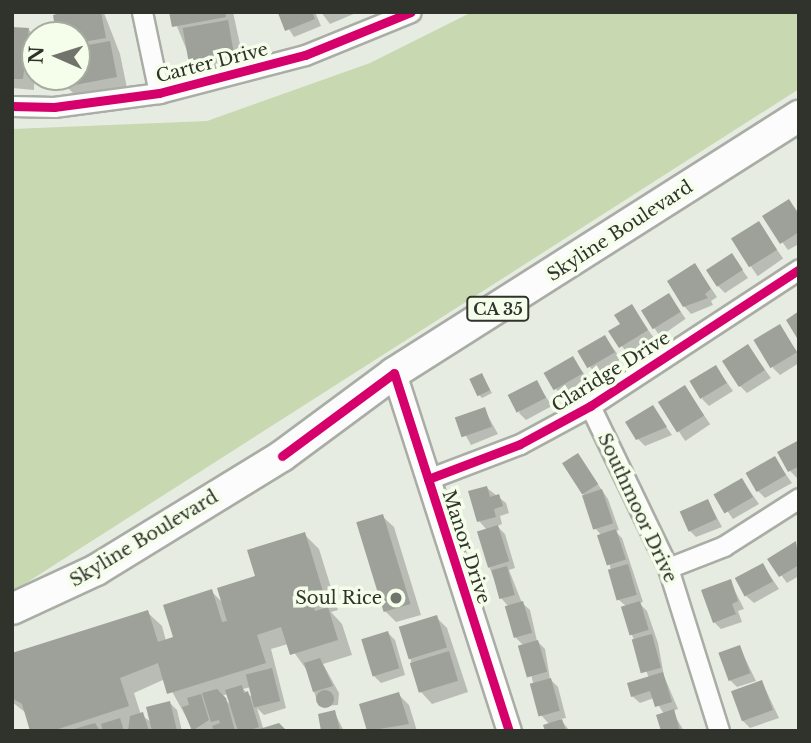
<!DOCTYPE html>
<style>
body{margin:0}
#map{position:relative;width:811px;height:743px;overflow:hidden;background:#e7ece2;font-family:"Libre Baskerville",serif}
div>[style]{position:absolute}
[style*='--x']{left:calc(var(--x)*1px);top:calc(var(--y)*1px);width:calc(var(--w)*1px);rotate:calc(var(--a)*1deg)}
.green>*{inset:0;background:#c8d9b1}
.shadow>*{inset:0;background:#0003;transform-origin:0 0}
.building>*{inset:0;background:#9ea19a;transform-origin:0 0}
.round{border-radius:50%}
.roads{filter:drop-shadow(2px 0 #a9ada5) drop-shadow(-2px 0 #a9ada5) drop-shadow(0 2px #a9ada5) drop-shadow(0 -2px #a9ada5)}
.minor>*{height:19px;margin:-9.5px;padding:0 9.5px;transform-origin:9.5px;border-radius:9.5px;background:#fbfcfb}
.tertiary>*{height:23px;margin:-11.5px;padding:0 11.5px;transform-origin:11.5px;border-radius:11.5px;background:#fbfcfb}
.primary>*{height:30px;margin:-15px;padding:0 15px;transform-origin:15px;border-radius:15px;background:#fbfcfb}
.cycleway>*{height:9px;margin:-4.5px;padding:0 4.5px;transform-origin:4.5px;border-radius:4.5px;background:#d6006c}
.dots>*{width:19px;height:19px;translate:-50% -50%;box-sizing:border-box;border:4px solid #f5feea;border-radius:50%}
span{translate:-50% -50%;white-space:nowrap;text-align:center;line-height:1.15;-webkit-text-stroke:7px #f5feea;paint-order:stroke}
.shield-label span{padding:2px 5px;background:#f5feea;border:2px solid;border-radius:5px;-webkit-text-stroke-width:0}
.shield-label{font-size:16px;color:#30332b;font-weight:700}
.street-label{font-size:18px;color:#30332b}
.poi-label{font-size:18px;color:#30332b}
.right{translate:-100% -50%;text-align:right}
.frame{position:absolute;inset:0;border:14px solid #30332b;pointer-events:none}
.north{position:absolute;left:21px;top:21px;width:70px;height:70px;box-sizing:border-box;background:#f5feea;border:2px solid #a6ad9e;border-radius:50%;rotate:273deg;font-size:19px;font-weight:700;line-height:28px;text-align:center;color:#30332b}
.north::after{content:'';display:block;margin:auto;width:24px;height:32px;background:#70746b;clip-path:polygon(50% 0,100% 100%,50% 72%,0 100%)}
</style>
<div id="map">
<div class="green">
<div style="clip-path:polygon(472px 12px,799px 12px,799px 89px,12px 592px,12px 129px,207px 121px,370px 63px)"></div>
</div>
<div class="shadow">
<div style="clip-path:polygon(55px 12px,111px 12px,104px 13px,120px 54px,127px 88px,77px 97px,66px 86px,64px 77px,77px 77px,77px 35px,58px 35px)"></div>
<div style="clip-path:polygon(171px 12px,233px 12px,244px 63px,201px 69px,190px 58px)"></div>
<div style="clip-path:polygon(278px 12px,315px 12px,321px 26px,294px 37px)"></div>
<div style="clip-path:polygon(321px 12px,356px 12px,356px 13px,330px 24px)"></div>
<div style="clip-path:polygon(12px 28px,29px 30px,35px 36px,34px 90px,12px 88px)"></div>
<div style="clip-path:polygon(789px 201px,799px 213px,799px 244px,788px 250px,764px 217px)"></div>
<div style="left:759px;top:224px;width:42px;height:31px;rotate:55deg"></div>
<div style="clip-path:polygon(732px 255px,748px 278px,725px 293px,718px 286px)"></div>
<div style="clip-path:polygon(695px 265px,717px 297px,711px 301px,713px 305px,691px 314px,684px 306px)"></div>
<div style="left:669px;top:295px;width:29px;height:31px;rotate:55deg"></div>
<div style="clip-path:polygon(631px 306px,654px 338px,628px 354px,611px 332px,622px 325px)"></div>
<div style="clip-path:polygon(779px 327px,799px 354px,799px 363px,780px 375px,773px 368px)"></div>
<div style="clip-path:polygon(605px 337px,621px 359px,597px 375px,590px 367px)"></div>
<div style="clip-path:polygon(748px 346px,771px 378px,747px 393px,740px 386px)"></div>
<div style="clip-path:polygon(572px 358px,589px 380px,563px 396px,556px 389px)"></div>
<div style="clip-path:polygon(716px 367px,733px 391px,709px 406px,702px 399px)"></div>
<div style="clip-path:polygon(482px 375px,492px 393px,482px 398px,479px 395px)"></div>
<div style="clip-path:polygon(536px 382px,552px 406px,526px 420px,519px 413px)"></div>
<div style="left:685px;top:387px;width:45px;height:30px;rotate:56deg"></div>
<div style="clip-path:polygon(652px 407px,672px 435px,645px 446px,638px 439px)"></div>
<div style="clip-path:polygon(484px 409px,498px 434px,471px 445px,457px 420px)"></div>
<div style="clip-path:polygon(799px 442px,799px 477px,797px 478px,790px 471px)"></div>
<div style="clip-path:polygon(578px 455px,608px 499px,619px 530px,615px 531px,622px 538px,643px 602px,639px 603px,647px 611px,658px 643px,664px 676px,678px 709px,672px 711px,684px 731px,663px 731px,664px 714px,654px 698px,640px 703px,632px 696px,649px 678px,632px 635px,627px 607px,619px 600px,602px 536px,595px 528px,583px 493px)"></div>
<div style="clip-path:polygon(775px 459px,792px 483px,765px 498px,758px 491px)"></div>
<div style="clip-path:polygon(742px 480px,759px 504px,733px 519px,716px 495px)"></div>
<div style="clip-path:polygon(487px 488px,506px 503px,509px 513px,500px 516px,502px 524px,497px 526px,505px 534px,515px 568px,509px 570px,522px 603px,530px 610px,537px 641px,545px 649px,550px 679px,558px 687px,566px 718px,560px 719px,570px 731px,547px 731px,550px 725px,541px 715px,524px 646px,516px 638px,509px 607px,501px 598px,489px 566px,487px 530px,479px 521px)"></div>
<div style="clip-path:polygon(708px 501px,722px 527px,696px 537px,689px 530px)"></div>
<div style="clip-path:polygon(382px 516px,394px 527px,421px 615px,396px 622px,385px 611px)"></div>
<div style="clip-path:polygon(evenodd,304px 534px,319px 549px,338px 610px,331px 612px,342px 624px,352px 655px,323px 664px,339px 693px,338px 705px,319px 706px,306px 669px,288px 644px,271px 649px,286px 708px,264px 715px,257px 708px,264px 731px,194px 731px,165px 679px,134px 693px,141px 715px,151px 722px,170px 703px,177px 710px,182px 731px,32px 731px,26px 713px,12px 702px,12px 690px,147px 612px,162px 626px,166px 641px,175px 638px,211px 591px,223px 603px,304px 534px,251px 687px,255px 700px,243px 689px,251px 687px,304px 534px,228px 694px,232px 706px,221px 696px,228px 694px)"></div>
<div style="clip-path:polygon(796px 543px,799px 576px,787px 583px,770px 560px)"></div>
<div style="clip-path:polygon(763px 565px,779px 589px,754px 603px,746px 596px)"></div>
<div style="clip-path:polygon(730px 581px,744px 609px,738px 611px,742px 622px,721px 629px,714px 622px)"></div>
<div style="clip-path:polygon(436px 617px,447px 628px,468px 692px,432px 704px,421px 692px,410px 658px)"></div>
<div style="clip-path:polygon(388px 633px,395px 640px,405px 675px,381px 683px,374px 676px)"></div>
<div style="clip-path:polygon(740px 648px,756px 681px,737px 687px,730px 680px)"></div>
<div style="clip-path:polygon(762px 682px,779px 718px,750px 728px,743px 721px)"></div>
<div style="clip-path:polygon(398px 694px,409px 705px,417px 731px,369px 731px,361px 705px)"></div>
<div style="clip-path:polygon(334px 712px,344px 731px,323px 731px)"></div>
</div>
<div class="building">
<div style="clip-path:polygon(66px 12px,101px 12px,106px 38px,77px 43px,77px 35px,56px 35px,53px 15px)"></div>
<div style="clip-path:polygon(169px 12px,225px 12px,226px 17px,172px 27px)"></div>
<div style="clip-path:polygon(272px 12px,312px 12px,315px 19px,285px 31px,278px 13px)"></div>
<div style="left:228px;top:20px;width:34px;height:46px;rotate:80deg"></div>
<div style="clip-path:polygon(12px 27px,29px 28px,23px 79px,12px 79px)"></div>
<div style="clip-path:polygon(110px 41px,117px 77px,64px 87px,62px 77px,77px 77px,77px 47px)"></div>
<div style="clip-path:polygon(789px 199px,799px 215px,799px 232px,780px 244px,762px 216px)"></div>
<div style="left:759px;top:221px;width:34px;height:33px;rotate:58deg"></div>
<div style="left:732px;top:253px;width:20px;height:31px;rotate:57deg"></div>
<div style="clip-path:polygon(695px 263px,711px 289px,705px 294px,708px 298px,683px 307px,667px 281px)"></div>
<div style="left:669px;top:293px;width:22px;height:33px;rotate:58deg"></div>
<div style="clip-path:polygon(632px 304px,648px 330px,619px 348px,608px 331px,620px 324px,614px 315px)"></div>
<div style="clip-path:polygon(799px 311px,799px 337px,797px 338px,786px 320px)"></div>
<div style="left:780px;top:324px;width:33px;height:31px;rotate:59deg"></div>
<div style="left:605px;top:335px;width:20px;height:32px;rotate:60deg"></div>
<div style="left:748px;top:344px;width:31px;height:31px;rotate:57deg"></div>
<div style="left:573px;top:356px;width:20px;height:34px;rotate:60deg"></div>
<div style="left:716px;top:365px;width:21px;height:31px;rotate:59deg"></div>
<div style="left:482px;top:373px;width:19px;height:14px;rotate:65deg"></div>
<div style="left:537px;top:380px;width:20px;height:33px;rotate:63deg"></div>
<div style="left:685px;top:385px;width:36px;height:32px;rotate:58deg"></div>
<div style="clip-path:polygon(653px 405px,667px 427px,636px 440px,625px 422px)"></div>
<div style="left:485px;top:407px;width:21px;height:32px;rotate:71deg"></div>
<div style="clip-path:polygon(799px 440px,799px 466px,788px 472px,777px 452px)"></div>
<div style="left:578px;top:453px;width:37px;height:19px;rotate:57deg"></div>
<div style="left:775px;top:456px;width:22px;height:34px;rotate:60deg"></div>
<div style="left:742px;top:478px;width:22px;height:33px;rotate:60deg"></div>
<div style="clip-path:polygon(487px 486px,490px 497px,499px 494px,503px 506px,494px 509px,496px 517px,477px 522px,468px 491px)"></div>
<div style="left:602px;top:489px;width:36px;height:21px;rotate:72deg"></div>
<div style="left:708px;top:499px;width:22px;height:31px;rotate:66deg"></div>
<div style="left:383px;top:514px;width:94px;height:28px;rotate:73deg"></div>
<div style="left:498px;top:525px;width:38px;height:22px;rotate:73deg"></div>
<div style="left:616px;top:529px;width:32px;height:20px;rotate:72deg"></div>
<div style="clip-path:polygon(305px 532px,324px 595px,312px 599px,315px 611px,328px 607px,338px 640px,290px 655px,281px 627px,257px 635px,266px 663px,167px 694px,158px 663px,120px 678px,129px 706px,52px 731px,30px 731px,22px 704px,12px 698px,12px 653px,148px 610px,158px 642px,173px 637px,163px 605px,212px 589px,222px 622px,227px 621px,217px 588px,255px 576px,247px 550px)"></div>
<div style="clip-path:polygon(796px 541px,799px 565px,779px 577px,767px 559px)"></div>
<div style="left:763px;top:563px;width:21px;height:32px;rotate:62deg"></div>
<div style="left:628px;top:564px;width:32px;height:21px;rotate:74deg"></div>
<div style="left:507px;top:566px;width:30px;height:16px;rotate:75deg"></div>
<div style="clip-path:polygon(731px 579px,738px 601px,732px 604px,736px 614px,713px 623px,701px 590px)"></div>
<div style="left:523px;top:601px;width:33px;height:19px;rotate:74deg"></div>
<div style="left:640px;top:601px;width:30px;height:20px;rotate:73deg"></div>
<div style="left:437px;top:615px;width:34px;height:40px;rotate:73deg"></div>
<div style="left:388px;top:631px;width:39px;height:28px;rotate:73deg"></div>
<div style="left:652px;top:634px;width:35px;height:21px;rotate:75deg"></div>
<div style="left:538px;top:640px;width:33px;height:21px;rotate:74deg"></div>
<div style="left:740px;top:645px;width:30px;height:23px;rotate:70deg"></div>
<div style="left:449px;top:651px;width:31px;height:41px;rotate:73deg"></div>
<div style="clip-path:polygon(320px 658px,333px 686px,313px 692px,304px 663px)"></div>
<div style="left:272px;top:668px;width:34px;height:27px;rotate:76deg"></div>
<div style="clip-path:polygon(663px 672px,672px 702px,655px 707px,650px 691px,631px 697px,627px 683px)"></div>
<div style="left:551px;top:678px;width:34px;height:22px;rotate:75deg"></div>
<div style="left:762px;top:680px;width:32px;height:33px;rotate:70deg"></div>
<div style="clip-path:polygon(242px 685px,244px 693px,248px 691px,259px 727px,247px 731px,238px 731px,225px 690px)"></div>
<div style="clip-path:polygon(217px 689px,226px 698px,235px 731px,214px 731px,212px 726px,220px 723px,219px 720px,211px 722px,202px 693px)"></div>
<div class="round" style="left:316px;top:690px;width:18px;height:18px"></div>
<div style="clip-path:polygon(399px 692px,409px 724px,367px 731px,359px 704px)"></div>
<div style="clip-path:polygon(201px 694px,209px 720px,192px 731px,182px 707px,189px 705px,187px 698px)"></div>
<div style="clip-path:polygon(170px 701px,177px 731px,152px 731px,146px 707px)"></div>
<div style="clip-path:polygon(674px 709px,680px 731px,661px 731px,656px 715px)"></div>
<div style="clip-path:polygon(335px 710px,340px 730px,321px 731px,318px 714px)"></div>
<div style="clip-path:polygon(143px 712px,149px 731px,128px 731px,130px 716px)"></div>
<div style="clip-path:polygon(120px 718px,124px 731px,103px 731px,101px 724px)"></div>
<div style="clip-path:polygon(562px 719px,566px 731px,545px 731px,543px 725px)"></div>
<div style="clip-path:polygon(95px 723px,100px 731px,71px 731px,71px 730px)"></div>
<div style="clip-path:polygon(279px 723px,287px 731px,256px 731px,256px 730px)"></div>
</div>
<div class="roads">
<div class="minor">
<div style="--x:142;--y:12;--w:83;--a:78.1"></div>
<div style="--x:12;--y:106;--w:42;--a:1.4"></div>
<div style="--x:54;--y:107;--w:106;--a:-7.6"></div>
<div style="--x:159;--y:93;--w:151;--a:-14.6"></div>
<div style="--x:305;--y:55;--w:114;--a:-22.1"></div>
<div style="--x:590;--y:406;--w:180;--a:64.3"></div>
<div style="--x:668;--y:568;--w:171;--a:72.6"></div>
<div style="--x:428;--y:479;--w:98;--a:-20.8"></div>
<div style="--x:520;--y:444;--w:80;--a:-28.5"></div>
<div style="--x:590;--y:406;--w:250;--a:-33.2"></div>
<div style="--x:668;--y:568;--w:60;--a:-21.4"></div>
<div style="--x:724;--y:546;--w:89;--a:-32.6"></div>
</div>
<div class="tertiary">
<div style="--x:394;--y:373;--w:376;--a:72.2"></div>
</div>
<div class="primary">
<div style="--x:12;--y:609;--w:93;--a:-24.9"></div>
<div style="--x:96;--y:570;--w:218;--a:-31.5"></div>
<div style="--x:282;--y:456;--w:139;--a:-36.5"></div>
<div style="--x:394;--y:373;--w:480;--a:-32.4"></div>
</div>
</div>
<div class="cycleway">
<div style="--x:12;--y:106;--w:42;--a:1.4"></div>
<div style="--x:54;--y:107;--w:106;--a:-7.6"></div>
<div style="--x:159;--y:93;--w:151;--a:-14.6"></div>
<div style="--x:305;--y:55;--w:114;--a:-22.1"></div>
<div style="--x:282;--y:456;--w:139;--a:-36.5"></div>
<div style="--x:394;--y:373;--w:376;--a:72.2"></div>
<div style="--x:428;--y:479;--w:98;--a:-20.8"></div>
<div style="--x:520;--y:444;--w:80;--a:-28.5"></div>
<div style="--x:590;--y:406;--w:250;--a:-33.2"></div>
</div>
<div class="dots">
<div style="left:396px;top:598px;background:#70746b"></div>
</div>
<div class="shield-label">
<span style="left:498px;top:309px">CA 35</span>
</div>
<div class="street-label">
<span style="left:212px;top:63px;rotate:-14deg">Carter Drive</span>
<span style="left:620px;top:231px;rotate:-33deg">Skyline Boulevard</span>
<span style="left:611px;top:372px;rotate:-32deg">Claridge Drive</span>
<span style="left:637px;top:508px;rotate:65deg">Southmoor Drive</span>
<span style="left:144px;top:539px;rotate:-31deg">Skyline Boulevard</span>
<span style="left:466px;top:547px;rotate:72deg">Manor Drive</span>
</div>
<div class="poi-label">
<span class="right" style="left:382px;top:598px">Soul Rice</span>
</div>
<div class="frame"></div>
<div class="north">N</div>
</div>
